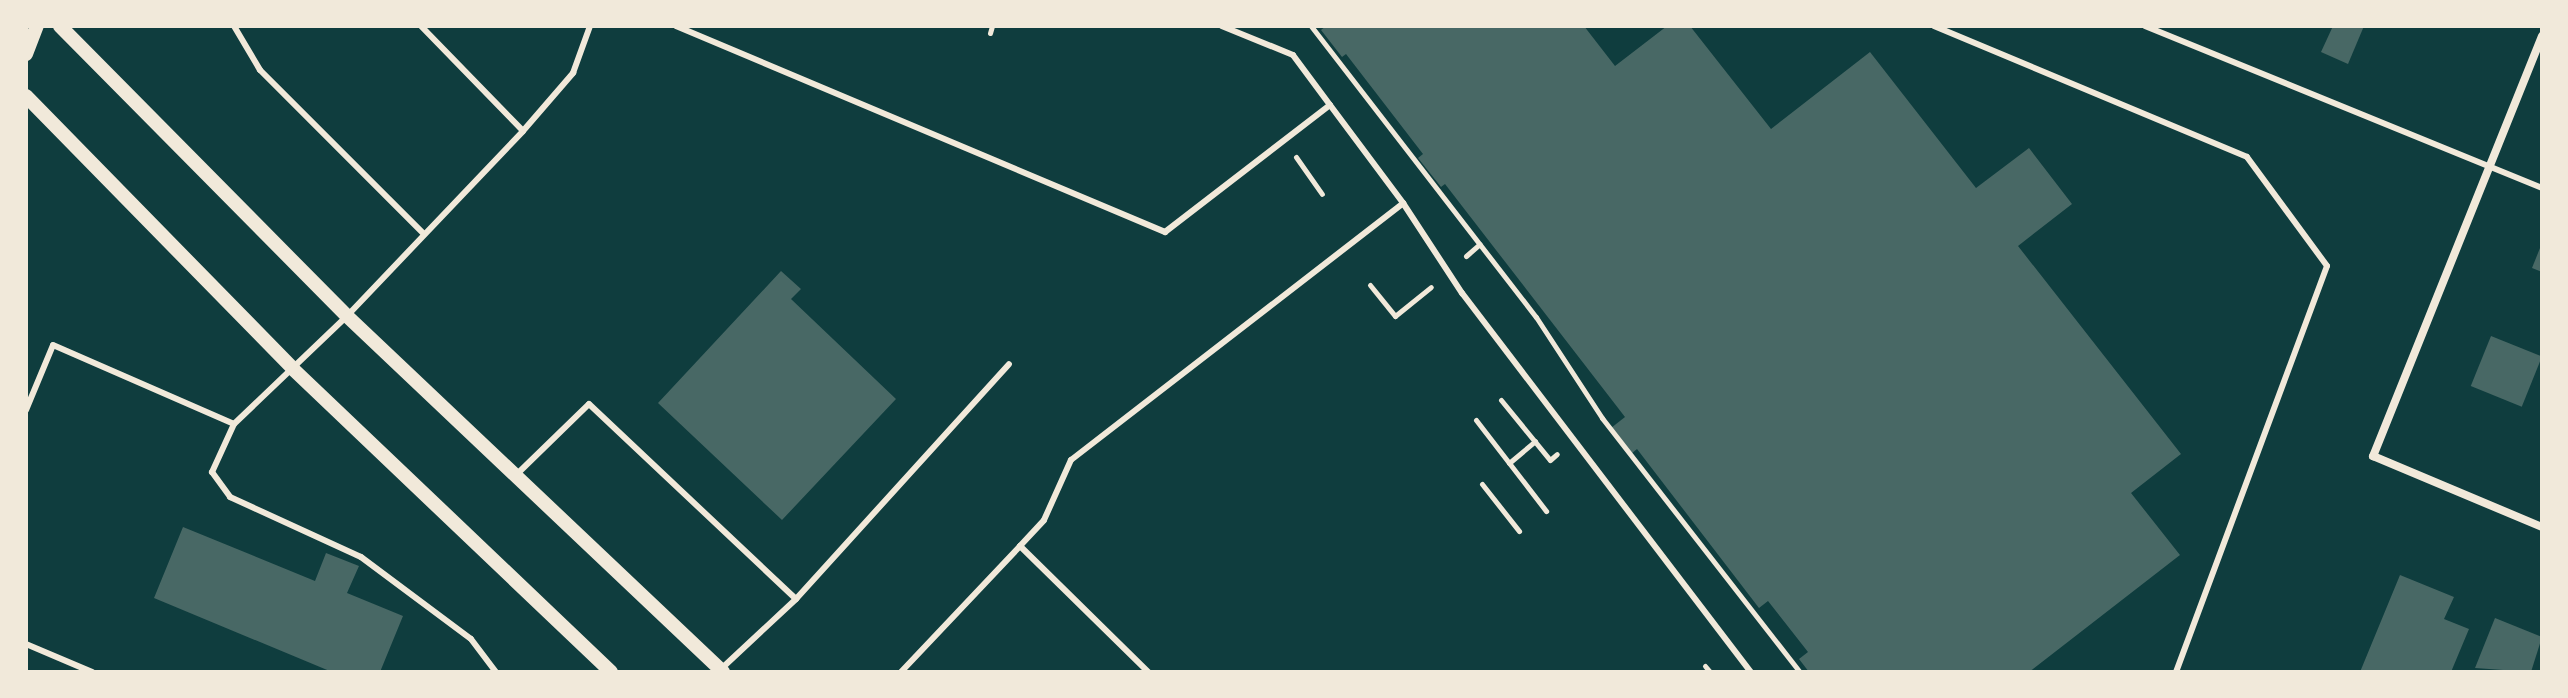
<!DOCTYPE html>
<style>
body{margin:0}
#map{position:relative;width:2568px;height:698px;overflow:hidden;background:#0f3d3e;font-family:Arial,sans-serif}
div>[style]{position:absolute}
[style*='--x']{left:calc(var(--x)*1px);top:calc(var(--y)*1px);width:calc(var(--w)*1px);rotate:calc(var(--a)*1deg)}
.building>*{inset:0;background:#486865;transform-origin:0 0}
.path>*{height:5px;margin:-2.5px;padding:0 2.5px;transform-origin:2.5px;border-radius:2.5px;background:#f1e9da}
.service>*{height:6px;margin:-3px;padding:0 3px;transform-origin:3px;border-radius:3px;background:#f1e9da}
.minor>*{height:8px;margin:-4px;padding:0 4px;transform-origin:4px;border-radius:4px;background:#f1e9da}
.tertiary>*{height:14px;margin:-7px;padding:0 7px;transform-origin:7px;border-radius:7px;background:#f1e9da}
span{translate:-50% -50%;white-space:nowrap;text-align:center;line-height:1.15;-webkit-text-stroke:6px #f1e9da;paint-order:stroke}
.frame{position:absolute;inset:0;border:28px solid #f1e9da;pointer-events:none}
</style>
<div id="map">
<div class="building">
<div style="clip-path:polygon(1326px 26px,1584px 26px,1615px 66px,1667px 26px,1690px 26px,1771px 129px,1870px 52px,1976px 188px,2029px 148px,2072px 204px,2018px 246px,2181px 454px,2131px 493px,2180px 555px,2029px 672px,1809px 672px,1799px 659px,1808px 652px,1768px 601px,1759px 608px,1637px 449px,1631px 454px,1611px 428px,1625px 417px,1445px 184px,1441px 187px,1418px 158px,1423px 154px,1346px 54px,1342px 57px,1321px 30px)"></div>
<div style="clip-path:polygon(2333px 26px,2364px 26px,2348px 64px,2321px 52px)"></div>
<div style="clip-path:polygon(2542px 243px,2542px 272px,2532px 268px)"></div>
<div style="clip-path:polygon(781px 271px,801px 289px,791px 299px,896px 399px,782px 520px,658px 403px)"></div>
<div style="left:2491px;top:336px;width:55px;height:54px;rotate:22deg"></div>
<div style="clip-path:polygon(183px 527px,315px 581px,326px 553px,359px 566px,347px 593px,403px 616px,380px 672px,332px 672px,154px 598px)"></div>
<div style="clip-path:polygon(2400px 575px,2454px 597px,2444px 619px,2469px 629px,2451px 672px,2360px 672px)"></div>
<div style="clip-path:polygon(2495px 618px,2542px 637px,2531px 672px,2475px 668px)"></div>
</div>
<div class="path">
<div style="--x:1311;--y:26;--w:368;--a:52.3"></div>
<div style="--x:1536;--y:317;--w:121;--a:56.8"></div>
<div style="--x:1602;--y:418;--w:322;--a:52.1"></div>
<div style="--x:990;--y:33;--w:7;--a:-74"></div>
<div style="--x:1296;--y:157;--w:45;--a:54.9"></div>
<div style="--x:1466;--y:256;--w:18;--a:-41"></div>
<div style="--x:1370;--y:285;--w:40;--a:51"></div>
<div style="--x:1395;--y:316;--w:46;--a:-38.9"></div>
<div style="--x:1501;--y:400;--w:77;--a:50.8"></div>
<div style="--x:1550;--y:460;--w:9;--a:-41"></div>
<div style="--x:1476;--y:420;--w:115;--a:52.4"></div>
<div style="--x:1509;--y:463;--w:34;--a:-40"></div>
<div style="--x:1482;--y:484;--w:60;--a:51.8"></div>
<div style="--x:1705;--y:666;--w:8;--a:50"></div>
</div>
<div class="service">
<div style="--x:234;--y:26;--w:51;--a:59.4"></div>
<div style="--x:260;--y:70;--w:232;--a:45"></div>
<div style="--x:421;--y:26;--w:146;--a:45.8"></div>
<div style="--x:676;--y:26;--w:531;--a:22.84"></div>
<div style="--x:1165;--y:232;--w:208;--a:-37.6"></div>
<div style="--x:1330;--y:105;--w:62;--a:-126.5"></div>
<div style="--x:1293;--y:55;--w:77;--a:-157.8"></div>
<div style="--x:1934;--y:26;--w:339;--a:22.7"></div>
<div style="--x:2247;--y:157;--w:135;--a:53.7"></div>
<div style="--x:2327;--y:266;--w:433;--a:110.4"></div>
<div style="--x:2145;--y:26;--w:429;--a:22.2"></div>
<div style="--x:1330;--y:105;--w:122;--a:53.3"></div>
<div style="--x:26;--y:410;--w:70;--a:-67.4"></div>
<div style="--x:53;--y:345;--w:197;--a:23.6"></div>
<div style="--x:234;--y:424;--w:156;--a:-43.7"></div>
<div style="--x:347;--y:316;--w:255;--a:-46.4"></div>
<div style="--x:523;--y:131;--w:77;--a:-49.2"></div>
<div style="--x:573;--y:73;--w:50;--a:-70.1"></div>
<div style="--x:234;--y:424;--w:53;--a:114.6"></div>
<div style="--x:212;--y:472;--w:31;--a:54"></div>
<div style="--x:230;--y:497;--w:144;--a:24.6"></div>
<div style="--x:361;--y:557;--w:137;--a:36.7"></div>
<div style="--x:471;--y:639;--w:41;--a:52.9"></div>
<div style="--x:515;--y:476;--w:103;--a:-44.2"></div>
<div style="--x:589;--y:404;--w:284;--a:43.3"></div>
<div style="--x:1020;--y:546;--w:35;--a:-47"></div>
<div style="--x:1044;--y:520;--w:66;--a:-65.8"></div>
<div style="--x:1071;--y:460;--w:420;--a:-37.7"></div>
<div style="--x:1403;--y:203;--w:108;--a:56.8"></div>
<div style="--x:1462;--y:293;--w:477;--a:52.7"></div>
<div style="--x:26;--y:644;--w:72;--a:23"></div>
<div style="--x:721;--y:669;--w:103;--a:-43"></div>
<div style="--x:796;--y:599;--w:317;--a:-47.8"></div>
<div style="--x:901;--y:672;--w:173;--a:-46.6"></div>
<div style="--x:1020;--y:546;--w:180;--a:44.5"></div>
</div>
<div class="minor">
<div style="--x:2542;--y:36;--w:453;--a:111.9"></div>
<div style="--x:2373;--y:456;--w:183;--a:22.8"></div>
</div>
<div class="tertiary">
<div style="--x:60;--y:26;--w:408;--a:45.3"></div>
<div style="--x:347;--y:316;--w:518;--a:43.43"></div>
<div style="--x:26;--y:54;--w:30;--a:-69"></div>
<div style="--x:26;--y:96;--w:382;--a:45.6"></div>
<div style="--x:293;--y:369;--w:439;--a:43.6"></div>
</div>
<div class="frame"></div>
</div>
